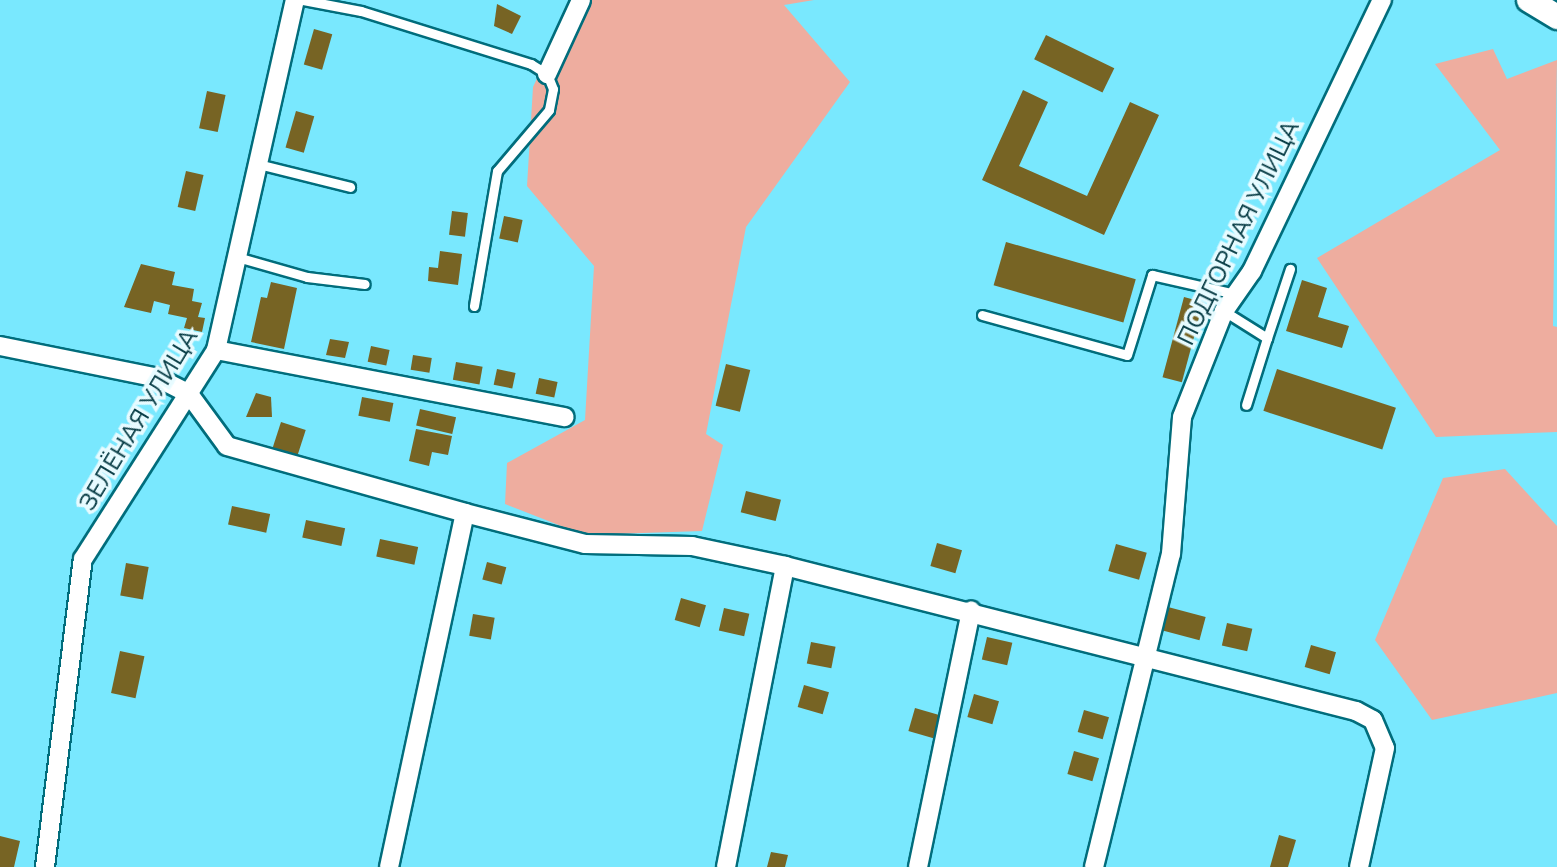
<!DOCTYPE html>
<meta charset="utf-8">
<style>
body{margin:0}
#map{position:relative;width:1557px;height:867px;overflow:hidden;background:#79e8fe;font-family:"Nunito Sans",sans-serif}
div>[style]{position:absolute}
[style*='--x']{left:calc(var(--x)*1px);top:calc(var(--y)*1px);width:calc(var(--w)*1px);rotate:calc(var(--a)*1deg)}
.green>*{inset:0;background:#eead9f}
.building>*{inset:0;background:#776424;transform-origin:0 0}
.roads{filter:drop-shadow(2px 0 #016d7c) drop-shadow(-2px 0 #016d7c) drop-shadow(0 2px #016d7c) drop-shadow(0 -2px #016d7c)}
.service>*{height:9px;margin:-4.5px;padding:0 4.5px;transform-origin:4.5px;border-radius:4.5px;background:#fff}
.minor>*{height:18px;margin:-9px;padding:0 9px;transform-origin:9px;border-radius:9px;background:#fff}
.secondary>*{height:24px;margin:-12px;padding:0 12px;transform-origin:12px;border-radius:12px;background:#fff}
span{translate:-50% -50%;white-space:nowrap;text-align:center;line-height:1.15;-webkit-text-stroke:7px #e7fbff;paint-order:stroke}
.street-label{font-size:24px;color:#063b44}
</style>
<div id="map">
<div class="green">
<div style="clip-path:polygon(574px 0,814px 0,784px 5px,850px 82px,746px 227px,706px 434px,723px 445px,702px 531px,584px 535px,505px 504px,507px 463px,585px 420px,594px 266px,527px 186px,533px 87px)"></div>
<div style="clip-path:polygon(1493px 49px,1507px 79px,1557px 60px,1553px 326px,1557px 327px,1557px 432px,1436px 437px,1317px 258px,1500px 150px,1435px 64px)"></div>
<div style="clip-path:polygon(1505px 469px,1557px 526px,1557px 693px,1432px 720px,1375px 640px,1443px 478px)"></div>
</div>
<div class="building">
<div style="clip-path:polygon(497px 4px,521px 16px,512px 34px,494px 26px)"></div>
<div style="left:314px;top:29px;width:19px;height:37px;rotate:16deg"></div>
<div style="left:1046px;top:35px;width:76px;height:27px;rotate:26deg"></div>
<div style="clip-path:polygon(1023px 90px,1048px 102px,1019px 166px,1087px 196px,1130px 102px,1159px 115px,1104px 235px,982px 180px)"></div>
<div style="left:207px;top:91px;width:19px;height:38px;rotate:12deg"></div>
<div style="left:296px;top:111px;width:19px;height:38px;rotate:16deg"></div>
<div style="left:186px;top:171px;width:18px;height:37px;rotate:13deg"></div>
<div style="left:452px;top:211px;width:16px;height:24px;rotate:7deg"></div>
<div style="left:504px;top:216px;width:19px;height:23px;rotate:12deg"></div>
<div style="left:1006px;top:242px;width:135px;height:45px;rotate:16deg"></div>
<div style="clip-path:polygon(440px 251px,462px 254px,458px 285px,428px 281px,429px 267px,438px 268px)"></div>
<div style="clip-path:polygon(141px 264px,175px 272px,172px 285px,194px 289px,192px 301px,202px 303px,198px 317px,205px 318px,202px 332px,184px 328px,187px 318px,168px 314px,170px 305px,154px 301px,151px 313px,124px 307px)"></div>
<div style="clip-path:polygon(1302px 280px,1327px 288px,1318px 317px,1349px 326px,1342px 348px,1286px 331px)"></div>
<div style="clip-path:polygon(271px 282px,297px 288px,284px 349px,251px 342px,261px 297px,267px 298px)"></div>
<div style="left:1184px;top:297px;width:20px;height:83px;rotate:15deg"></div>
<div style="clip-path:polygon(330px 339px,349px 342px,345px 358px,326px 355px)"></div>
<div style="left:371px;top:346px;width:19px;height:16px;rotate:12deg"></div>
<div style="left:413px;top:355px;width:19px;height:15px;rotate:9deg"></div>
<div style="left:456px;top:362px;width:27px;height:18px;rotate:10deg"></div>
<div style="left:726px;top:364px;width:25px;height:43px;rotate:14deg"></div>
<div style="left:497px;top:369px;width:19px;height:16px;rotate:12deg"></div>
<div style="left:1277px;top:369px;width:125px;height:44px;rotate:18deg"></div>
<div style="left:539px;top:378px;width:19px;height:16px;rotate:12deg"></div>
<div style="clip-path:polygon(256px 393px,271px 397px,272px 417px,246px 417px)"></div>
<div style="left:362px;top:397px;width:32px;height:19px;rotate:11deg"></div>
<div style="left:420px;top:409px;width:37px;height:17px;rotate:13deg"></div>
<div style="left:281px;top:422px;width:26px;height:27px;rotate:18deg"></div>
<div style="clip-path:polygon(416px 429px,452px 436px,448px 455px,432px 452px,429px 466px,409px 461px)"></div>
<div style="left:746px;top:491px;width:36px;height:22px;rotate:14deg"></div>
<div style="left:232px;top:506px;width:39px;height:19px;rotate:12deg"></div>
<div style="left:306px;top:520px;width:40px;height:18px;rotate:12deg"></div>
<div style="left:380px;top:539px;width:39px;height:18px;rotate:12deg"></div>
<div style="left:937px;top:543px;width:26px;height:24px;rotate:16deg"></div>
<div style="left:1116px;top:544px;width:32px;height:28px;rotate:16deg"></div>
<div style="left:487px;top:562px;width:20px;height:18px;rotate:15deg"></div>
<div style="left:126px;top:563px;width:23px;height:33px;rotate:10deg"></div>
<div style="left:681px;top:598px;width:26px;height:23px;rotate:16deg"></div>
<div style="left:1168px;top:607px;width:39px;height:24px;rotate:15deg"></div>
<div style="left:724px;top:608px;width:26px;height:23px;rotate:13deg"></div>
<div style="left:473px;top:614px;width:22px;height:22px;rotate:10deg"></div>
<div style="left:1227px;top:623px;width:26px;height:23px;rotate:13deg"></div>
<div style="left:987px;top:637px;width:26px;height:23px;rotate:13deg"></div>
<div style="left:811px;top:642px;width:25px;height:22px;rotate:11deg"></div>
<div style="left:1311px;top:645px;width:26px;height:23px;rotate:16deg"></div>
<div style="left:120px;top:651px;width:25px;height:43px;rotate:12deg"></div>
<div style="left:804px;top:685px;width:26px;height:23px;rotate:16deg"></div>
<div style="left:974px;top:694px;width:26px;height:24px;rotate:16deg"></div>
<div style="left:915px;top:708px;width:26px;height:24px;rotate:16deg"></div>
<div style="left:1084px;top:710px;width:26px;height:23px;rotate:16deg"></div>
<div style="left:1074px;top:751px;width:26px;height:24px;rotate:16deg"></div>
<div style="clip-path:polygon(1279px 835px,1296px 840px,1288px 867px,1270px 867px)"></div>
<div style="clip-path:polygon(0 836px,20px 841px,14px 867px,0 867px)"></div>
<div style="clip-path:polygon(771px 852px,788px 855px,785px 867px,767px 867px)"></div>
</div>
<div class="roads">
<div class="service">
<div style="--x:303;--y:0;--w:59;--a:10.7"></div>
<div style="--x:361;--y:11;--w:178;--a:17.3"></div>
<div style="--x:531;--y:64;--w:19;--a:32"></div>
<div style="--x:547;--y:74;--w:16;--a:68"></div>
<div style="--x:553;--y:89;--w:21;--a:101"></div>
<div style="--x:549;--y:110;--w:80;--a:130.4"></div>
<div style="--x:497;--y:171;--w:137;--a:99.7"></div>
<div style="--x:258;--y:164;--w:95;--a:14"></div>
<div style="--x:237;--y:257;--w:73;--a:15.9"></div>
<div style="--x:307;--y:277;--w:58;--a:6.9"></div>
<div style="--x:1224;--y:311;--w:51;--a:32.1"></div>
<div style="--x:1267;--y:338;--w:70;--a:107.4"></div>
<div style="--x:982;--y:315;--w:150;--a:15.4"></div>
<div style="--x:1127;--y:355;--w:84;--a:-72.6"></div>
<div style="--x:1152;--y:275;--w:85;--a:12.9"></div>
<div style="--x:1267;--y:338;--w:73;--a:-71.6"></div>
</div>
<div class="minor">
<div style="--x:547;--y:74;--w:81;--a:-65.3"></div>
<div style="--x:0;--y:346;--w:161;--a:11.4"></div>
<div style="--x:158;--y:378;--w:35;--a:27"></div>
<div style="--x:189;--y:394;--w:64;--a:53.8"></div>
<div style="--x:227;--y:446;--w:247;--a:15.7"></div>
<div style="--x:465;--y:513;--w:124;--a:14.5"></div>
<div style="--x:585;--y:544;--w:107;--a:1.1"></div>
<div style="--x:692;--y:546;--w:95;--a:12.1"></div>
<div style="--x:785;--y:566;--w:589;--a:14.25"></div>
<div style="--x:1356;--y:711;--w:19;--a:28"></div>
<div style="--x:1373;--y:720;--w:30;--a:67"></div>
<div style="--x:1385;--y:748;--w:122;--a:102.3"></div>
<div style="--x:216;--y:350;--w:355;--a:10.9"></div>
<div style="--x:45;--y:867;--w:310;--a:-83"></div>
<div style="--x:83;--y:559;--w:248;--a:-57.5"></div>
<div style="--x:216;--y:350;--w:359;--a:-77.3"></div>
<div style="--x:389;--y:867;--w:362;--a:-77.9"></div>
<div style="--x:726;--y:867;--w:307;--a:-78.9"></div>
<div style="--x:918;--y:867;--w:262;--a:-78.3"></div>
<div style="--x:1094;--y:867;--w:322;--a:-76.2"></div>
<div style="--x:1171;--y:554;--w:137;--a:-85.4"></div>
<div style="--x:1182;--y:417;--w:114;--a:-68.4"></div>
<div style="--x:1224;--y:311;--w:49;--a:-55"></div>
<div style="--x:1252;--y:271;--w:301;--a:-64.4"></div>
</div>
<div class="secondary">
<div style="--x:1529;--y:0;--w:33;--a:31"></div>
</div>
</div>
<div class="street-label">
<span style="left:1239px;top:233px;rotate:-64deg">ПОДГОРНАЯ УЛИЦА</span>
<span style="left:139px;top:420px;rotate:-59deg">ЗЕЛЁНАЯ УЛИЦА</span>
</div>
</div>
